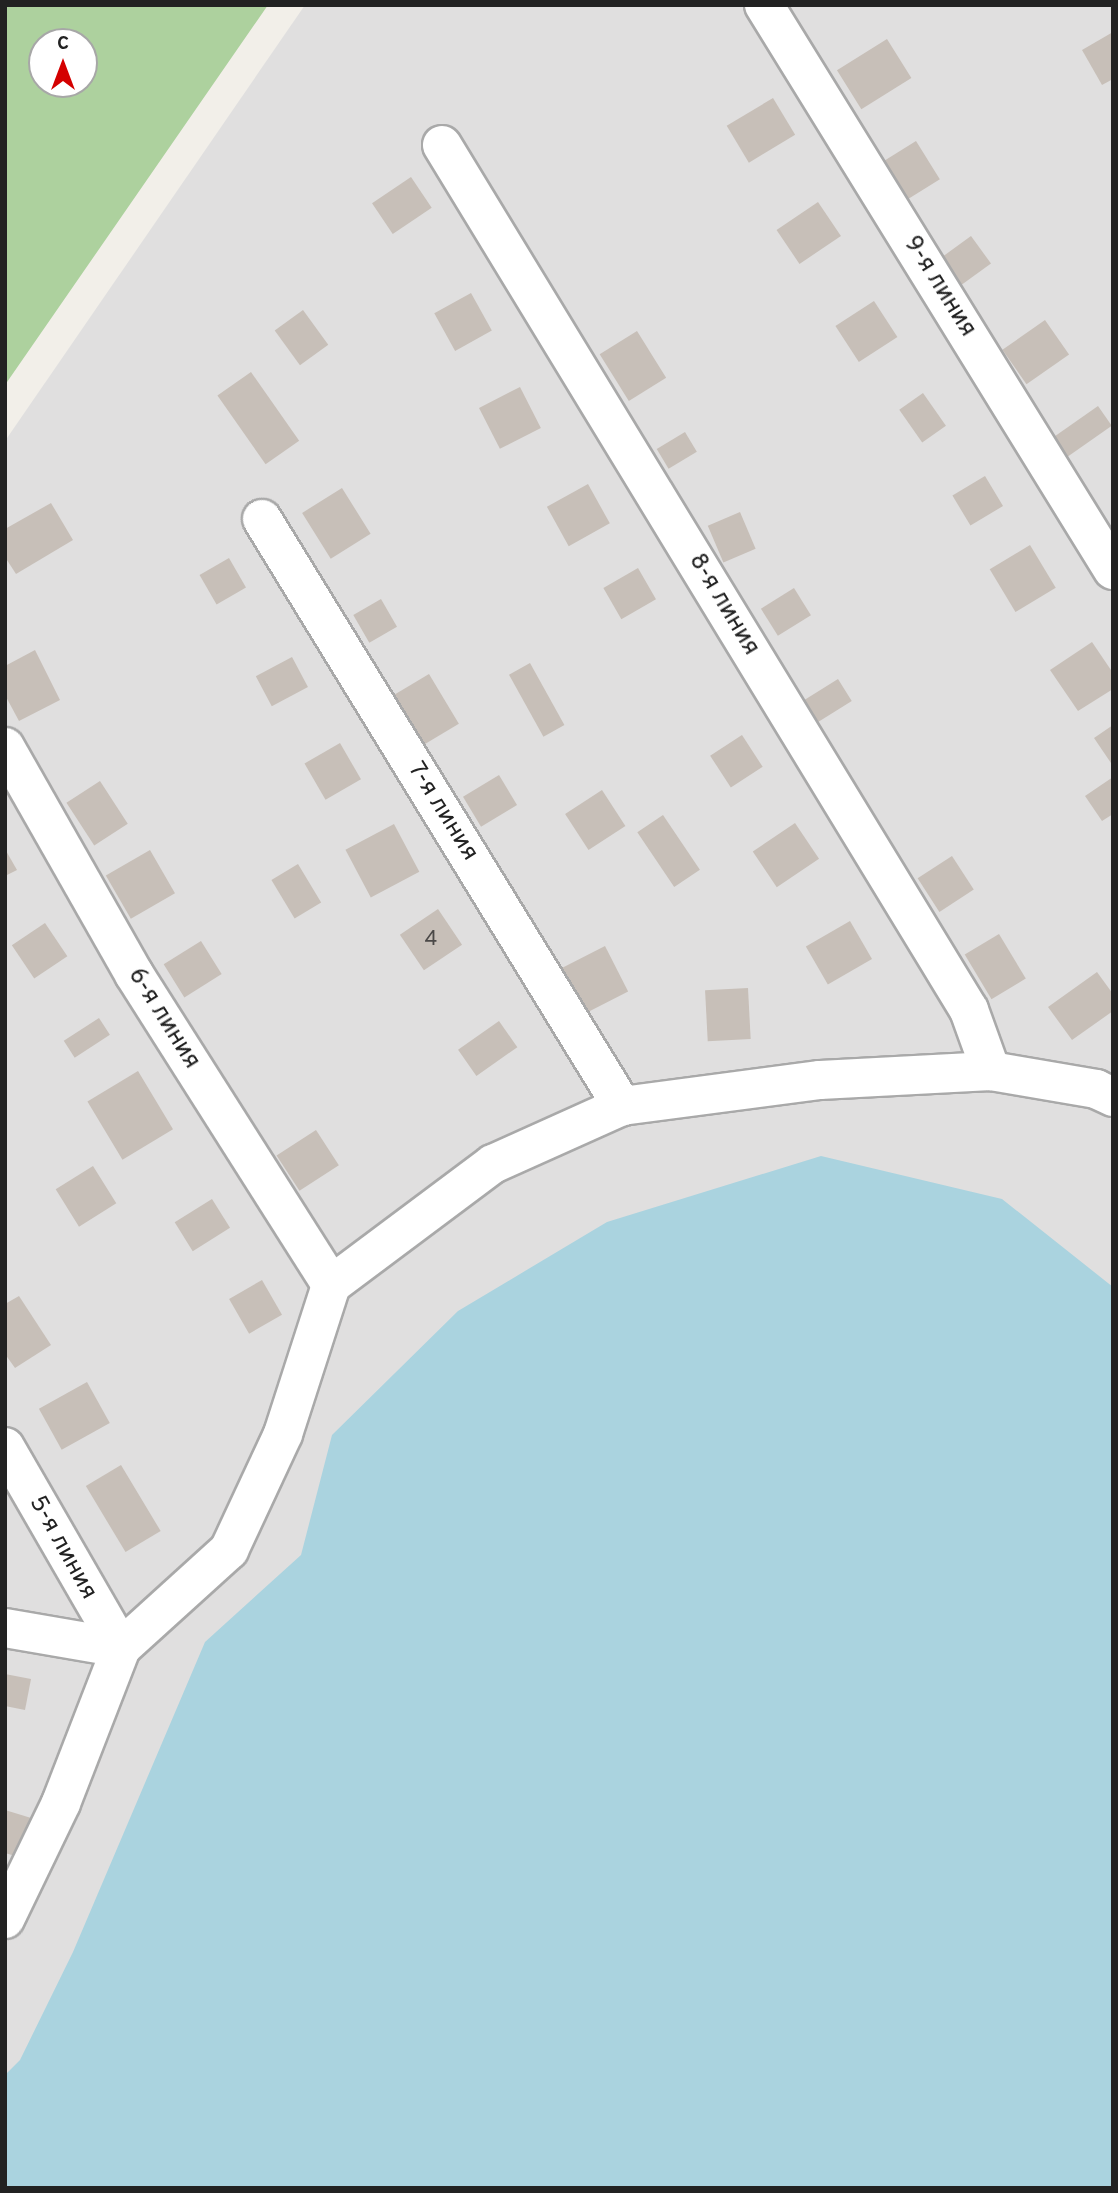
<!DOCTYPE html>
<meta charset="utf-8">
<style>
body{margin:0}
#map{position:relative;width:1118px;height:2193px;overflow:hidden;background:#f2efe9;font-family:Overpass,sans-serif}
div>[style]{position:absolute}
[style*='--x']{left:calc(var(--x)*1px);top:calc(var(--y)*1px);width:calc(var(--w)*1px);rotate:calc(var(--a)*1deg)}
.residential>*{inset:0;background:#e0dfdf}
.forest>*{inset:0;background:#add19e}
.water>*{inset:0;background:#aad3df}
.building>*{inset:0;background:#c7bfb8;transform-origin:0 0}
.roads{filter:drop-shadow(2px 0 #a9a9a9) drop-shadow(-2px 0 #a9a9a9) drop-shadow(0 2px #a9a9a9) drop-shadow(0 -2px #a9a9a9)}
.street>*{height:38px;margin:-19px;padding:0 19px;transform-origin:19px;border-radius:19px;background:#fff}
span{translate:-50% -50%;white-space:nowrap;text-align:center;line-height:1.15;-webkit-text-stroke:6px #fff;paint-order:stroke}
.number-label{font-size:21px;color:#4b4948}
.number-label span{-webkit-text-stroke-width:0}
.street-label{font-size:24px;color:#222}
.frame{position:absolute;inset:0;border:7px solid #222;pointer-events:none}
.north{position:absolute;left:28px;top:28px;width:70px;height:70px;box-sizing:border-box;background:#fff;border:2px solid #a7a7a7;border-radius:50%;rotate:0deg;font-size:19px;font-weight:700;line-height:28px;text-align:center;color:#222}
.north::after{content:'';display:block;margin:auto;width:24px;height:32px;background:#d40000;clip-path:polygon(50% 0,100% 100%,50% 72%,0 100%)}
</style>
<div id="map">
<div class="residential">
<div style="clip-path:polygon(305px 5px,1113px 5px,1113px 2188px,5px 2188px,5px 441px)"></div>
</div>
<div class="forest">
<div style="clip-path:polygon(evenodd,5px 5px,268px 5px,5px 385px,5px 5px,42px 42px,84px 42px,84px 84px,42px 84px,42px 42px)"></div>
</div>
<div class="water">
<div style="clip-path:polygon(821px 1156px,1002px 1199px,1113px 1287px,1113px 2188px,5px 2188px,5px 2075px,20px 2060px,73px 1952px,205px 1642px,301px 1555px,332px 1435px,458px 1311px,607px 1222px)"></div>
</div>
<div class="building">
<div style="clip-path:polygon(1113px 32px,1113px 79px,1102px 85px,1082px 50px)"></div>
<div style="left:887px;top:39px;width:46px;height:59px;rotate:58deg"></div>
<div style="left:773px;top:98px;width:43px;height:54px;rotate:59deg"></div>
<div style="left:916px;top:141px;width:45px;height:44px;rotate:58deg"></div>
<div style="left:411px;top:177px;width:37px;height:47px;rotate:56deg"></div>
<div style="left:818px;top:202px;width:41px;height:50px;rotate:56deg"></div>
<div style="left:971px;top:236px;width:34px;height:38px;rotate:54deg"></div>
<div style="left:471px;top:293px;width:43px;height:42px;rotate:61deg"></div>
<div style="left:874px;top:301px;width:43px;height:46px;rotate:57deg"></div>
<div style="left:303px;top:310px;width:43px;height:35px;rotate:54deg"></div>
<div style="left:1045px;top:320px;width:42px;height:52px;rotate:55deg"></div>
<div style="left:637px;top:331px;width:55px;height:44px;rotate:58deg"></div>
<div style="left:251px;top:372px;width:84px;height:41px;rotate:55deg"></div>
<div style="left:520px;top:387px;width:46px;height:46px;rotate:63deg"></div>
<div style="left:923px;top:393px;width:40px;height:29px;rotate:55deg"></div>
<div style="left:1098px;top:406px;width:24px;height:54px;rotate:55deg"></div>
<div style="left:685px;top:432px;width:23px;height:33px;rotate:59deg"></div>
<div style="left:985px;top:476px;width:35px;height:38px;rotate:59deg"></div>
<div style="left:588px;top:484px;width:45px;height:47px;rotate:61deg"></div>
<div style="left:342px;top:488px;width:54px;height:47px;rotate:58deg"></div>
<div style="clip-path:polygon(51px 503px,73px 540px,16px 574px,5px 557px,5px 529px)"></div>
<div style="left:740px;top:512px;width:40px;height:35px;rotate:67deg"></div>
<div style="left:1030px;top:545px;width:50px;height:47px;rotate:59deg"></div>
<div style="left:229px;top:558px;width:34px;height:34px;rotate:60deg"></div>
<div style="left:638px;top:568px;width:36px;height:40px;rotate:60deg"></div>
<div style="left:794px;top:588px;width:32px;height:39px;rotate:58deg"></div>
<div style="left:381px;top:599px;width:32px;height:32px;rotate:60deg"></div>
<div style="clip-path:polygon(1092px 642px,1113px 673px,1113px 689px,1078px 711px,1050px 670px)"></div>
<div style="clip-path:polygon(35px 650px,60px 700px,19px 721px,5px 695px,5px 666px)"></div>
<div style="left:292px;top:657px;width:34px;height:41px;rotate:62deg"></div>
<div style="left:530px;top:663px;width:71px;height:24px;rotate:61deg"></div>
<div style="left:429px;top:674px;width:58px;height:40px;rotate:59deg"></div>
<div style="left:838px;top:679px;width:26px;height:43px;rotate:58deg"></div>
<div style="clip-path:polygon(1113px 725px,1113px 766px,1094px 738px)"></div>
<div style="left:742px;top:735px;width:38px;height:38px;rotate:57deg"></div>
<div style="left:340px;top:743px;width:42px;height:41px;rotate:60deg"></div>
<div style="left:499px;top:775px;width:35px;height:42px;rotate:59deg"></div>
<div style="clip-path:polygon(1113px 777px,1113px 814px,1102px 821px,1085px 796px)"></div>
<div style="left:100px;top:781px;width:51px;height:40px;rotate:57deg"></div>
<div style="left:602px;top:790px;width:43px;height:44px;rotate:57deg"></div>
<div style="left:663px;top:815px;width:66px;height:31px;rotate:56deg"></div>
<div style="left:795px;top:823px;width:43px;height:51px;rotate:56deg"></div>
<div style="left:394px;top:824px;width:54px;height:55px;rotate:62deg"></div>
<div style="clip-path:polygon(5px 849px,17px 870px,5px 876px)"></div>
<div style="left:150px;top:850px;width:50px;height:51px;rotate:60deg"></div>
<div style="left:952px;top:856px;width:40px;height:41px;rotate:57deg"></div>
<div style="left:298px;top:864px;width:45px;height:31px;rotate:59deg"></div>
<div style="left:438px;top:909px;width:43px;height:46px;rotate:56deg"></div>
<div style="left:850px;top:921px;width:44px;height:51px;rotate:60deg"></div>
<div style="left:45px;top:923px;width:40px;height:40px;rotate:56deg"></div>
<div style="left:999px;top:934px;width:52px;height:40px;rotate:59deg"></div>
<div style="left:201px;top:941px;width:39px;height:44px;rotate:58deg"></div>
<div style="left:605px;top:946px;width:51px;height:50px;rotate:63deg"></div>
<div style="clip-path:polygon(1097px 972px,1113px 994px,1113px 1011px,1072px 1040px,1048px 1007px)"></div>
<div style="left:748px;top:988px;width:51px;height:43px;rotate:87deg"></div>
<div style="left:99px;top:1018px;width:20px;height:42px;rotate:57deg"></div>
<div style="left:499px;top:1021px;width:32px;height:50px;rotate:55deg"></div>
<div style="left:138px;top:1071px;width:68px;height:59px;rotate:59deg"></div>
<div style="left:316px;top:1130px;width:42px;height:47px;rotate:57deg"></div>
<div style="left:93px;top:1166px;width:44px;height:44px;rotate:58deg"></div>
<div style="left:212px;top:1199px;width:34px;height:44px;rotate:58deg"></div>
<div style="left:262px;top:1280px;width:40px;height:38px;rotate:60deg"></div>
<div style="clip-path:polygon(19px 1296px,51px 1345px,15px 1368px,5px 1354px,5px 1304px)"></div>
<div style="left:87px;top:1382px;width:47px;height:55px;rotate:61deg"></div>
<div style="left:121px;top:1465px;width:77px;height:41px;rotate:59deg"></div>
<div style="clip-path:polygon(5px 1674px,31px 1679px,25px 1710px,5px 1706px)"></div>
<div style="clip-path:polygon(5px 1810px,41px 1821px,29px 1860px,5px 1853px)"></div>
</div>
<div class="roads">
<div class="street">
<div style="--x:764;--y:5;--w:664;--a:58.3"></div>
<div style="--x:442;--y:145;--w:1013;--a:58.65"></div>
<div style="--x:969;--y:1010;--w:65;--a:70.2"></div>
<div style="--x:262;--y:519;--w:689;--a:58.48"></div>
<div style="--x:5;--y:747;--w:261;--a:60.4"></div>
<div style="--x:134;--y:974;--w:368;--a:57.6"></div>
<div style="--x:5;--y:1447;--w:232;--a:60"></div>
<div style="--x:5;--y:1628;--w:118;--a:9.8"></div>
<div style="--x:5;--y:1919;--w:129;--a:-64.2"></div>
<div style="--x:61;--y:1803;--w:166;--a:-68.8"></div>
<div style="--x:121;--y:1648;--w:146;--a:-42.2"></div>
<div style="--x:229;--y:1550;--w:128;--a:-65"></div>
<div style="--x:283;--y:1434;--w:157;--a:-72.1"></div>
<div style="--x:331;--y:1285;--w:202;--a:-36.8"></div>
<div style="--x:493;--y:1164;--w:141;--a:-24.2"></div>
<div style="--x:622;--y:1106;--w:200;--a:-7.5"></div>
<div style="--x:820;--y:1080;--w:171;--a:-3"></div>
<div style="--x:991;--y:1071;--w:107;--a:9.7"></div>
<div style="--x:1096;--y:1089;--w:19;--a:25"></div>
</div>
</div>
<div class="number-label">
<span style="left:431px;top:940px">4</span>
</div>
<div class="street-label">
<span style="left:939px;top:287px;rotate:58deg">9-я линия</span>
<span style="left:723px;top:605px;rotate:59deg">8-я линия</span>
<span style="left:442px;top:812px;rotate:58deg">7-я линия</span>
<span style="left:163px;top:1019px;rotate:58deg">6-я линия</span>
<span style="left:62px;top:1548px;rotate:61deg">5-я линия</span>
</div>
<div class="frame"></div>
<div class="north">С</div>
</div>
